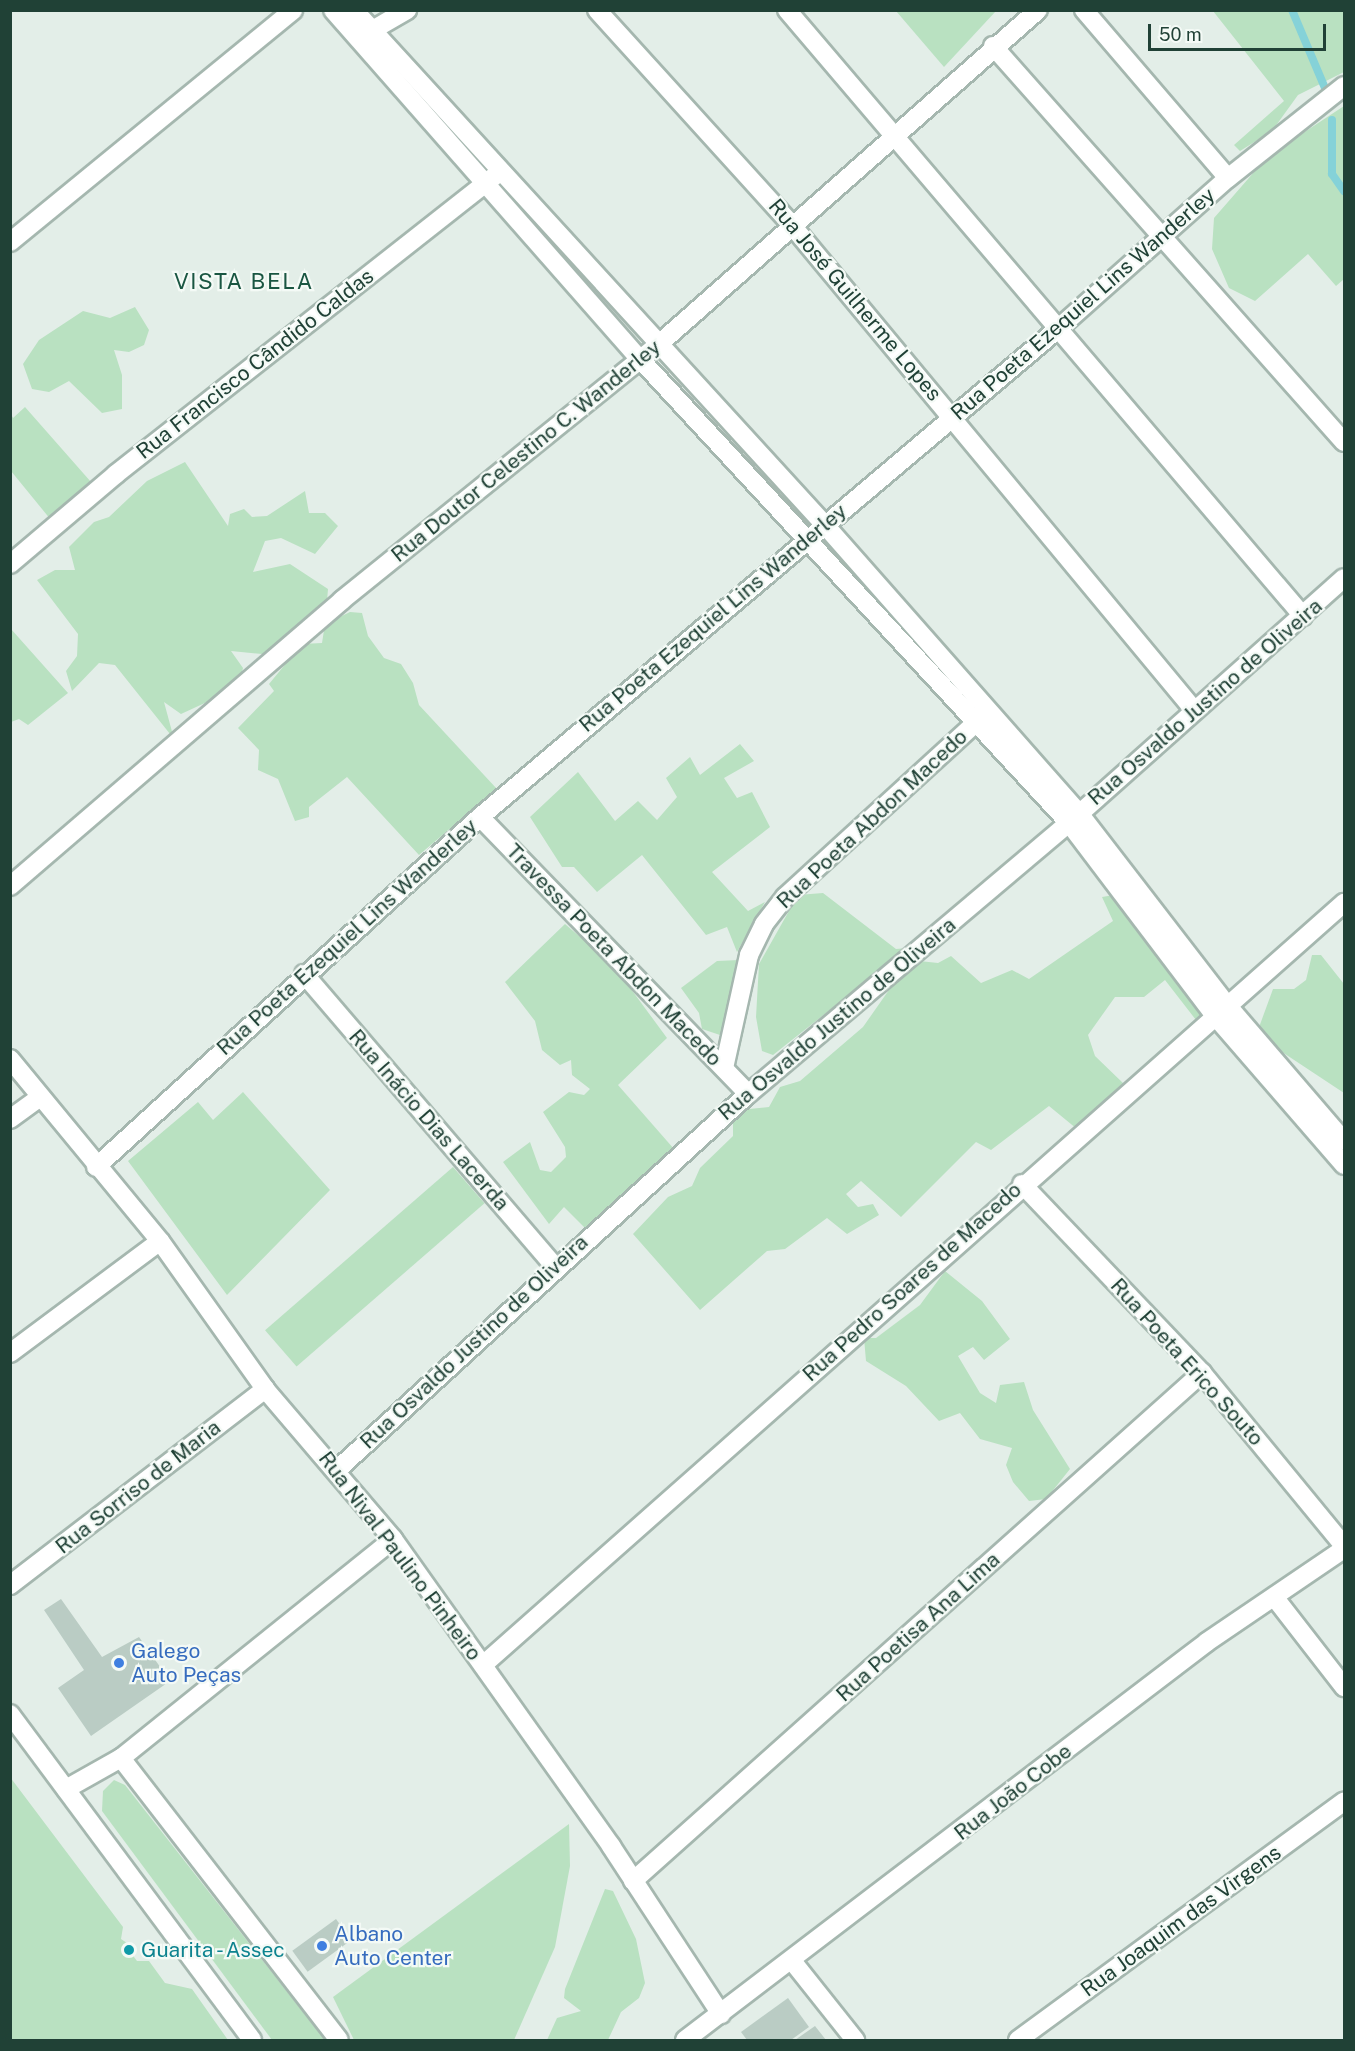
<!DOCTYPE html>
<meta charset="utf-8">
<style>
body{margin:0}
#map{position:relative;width:1355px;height:2051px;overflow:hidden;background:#e3eee8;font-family:"Public Sans",sans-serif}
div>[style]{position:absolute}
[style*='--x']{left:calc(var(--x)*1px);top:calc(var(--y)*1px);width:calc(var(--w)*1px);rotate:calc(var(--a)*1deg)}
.green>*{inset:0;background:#b9e1c1;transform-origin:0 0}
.stream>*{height:8px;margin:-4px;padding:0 4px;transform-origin:4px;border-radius:4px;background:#85d2d8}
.building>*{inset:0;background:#baccc4;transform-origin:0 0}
.roads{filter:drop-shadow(2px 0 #a5b7af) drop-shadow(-2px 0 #a5b7af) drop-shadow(0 2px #a5b7af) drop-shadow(0 -2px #a5b7af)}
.street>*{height:18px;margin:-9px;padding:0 9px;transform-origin:9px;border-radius:9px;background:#fff}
.secondary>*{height:18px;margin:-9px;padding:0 9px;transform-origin:9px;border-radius:9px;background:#fff}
.dots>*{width:16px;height:16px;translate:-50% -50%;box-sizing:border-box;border:3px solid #f4faf6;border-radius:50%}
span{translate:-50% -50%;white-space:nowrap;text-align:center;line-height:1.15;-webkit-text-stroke:4.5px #f4faf6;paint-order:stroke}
.street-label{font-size:21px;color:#204136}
.shop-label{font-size:21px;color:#366cbe}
.left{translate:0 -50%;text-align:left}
.culture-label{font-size:21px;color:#0d838f}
.neighbourhood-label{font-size:22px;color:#1a5642;letter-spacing:1.5px}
.frame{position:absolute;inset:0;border:12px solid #204136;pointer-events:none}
.scale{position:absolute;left:1148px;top:24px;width:178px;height:27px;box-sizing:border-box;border:3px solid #204136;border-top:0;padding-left:8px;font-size:18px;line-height:21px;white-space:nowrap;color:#204136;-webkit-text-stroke:4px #f4faf6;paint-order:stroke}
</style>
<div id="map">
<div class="green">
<div style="clip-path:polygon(896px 11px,996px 11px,944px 67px)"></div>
<div style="clip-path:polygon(1213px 11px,1344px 11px,1344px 72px,1298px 95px,1272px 131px,1240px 151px,1234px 145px,1284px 101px)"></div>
<div style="clip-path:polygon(1344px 106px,1344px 279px,1336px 286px,1308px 254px,1255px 301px,1229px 288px,1212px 249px,1214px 218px,1268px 156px)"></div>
<div style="clip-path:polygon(135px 307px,149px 330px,144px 345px,129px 352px,114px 350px,122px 375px,122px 409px,102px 413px,69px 381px,49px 392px,32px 389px,23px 364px,39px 340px,83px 311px,110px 318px)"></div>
<div style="clip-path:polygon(25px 407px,91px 482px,51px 520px,11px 471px,10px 412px,13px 418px)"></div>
<div style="clip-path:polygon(185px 462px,228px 526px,230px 514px,244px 509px,252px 517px,267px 516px,305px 491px,309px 513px,325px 513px,338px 526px,315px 554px,281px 538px,265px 541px,253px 572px,290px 564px,328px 589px,327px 601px,273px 655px,231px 651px,243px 668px,240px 680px,220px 696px,181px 714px,164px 702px,174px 739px,115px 665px,99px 663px,72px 691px,66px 671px,77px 656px,78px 634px,37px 580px,55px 570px,75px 570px,69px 547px,94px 522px,109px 517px,147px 481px)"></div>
<div style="clip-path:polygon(350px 612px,362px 613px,368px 636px,384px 658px,401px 664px,413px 683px,419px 705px,497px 789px,419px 855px,347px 777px,309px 807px,309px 817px,295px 821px,278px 779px,258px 770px,259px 750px,238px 728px,274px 691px,269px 684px,302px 644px,322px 643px,325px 624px)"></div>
<div style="clip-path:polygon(11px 629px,68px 693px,28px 725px,19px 719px,11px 722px)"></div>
<div style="clip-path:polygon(740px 744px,754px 761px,724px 778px,737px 798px,752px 792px,770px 827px,712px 872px,748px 911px,765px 902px,737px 952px,727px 927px,706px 935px,642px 855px,597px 892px,574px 867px,562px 867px,530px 817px,578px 772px,615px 821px,638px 801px,657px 820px,677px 797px,666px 778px,690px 757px,700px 775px)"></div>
<div style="clip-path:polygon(823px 893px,896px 949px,908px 948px,773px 1055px,762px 1051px,756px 1017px,759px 964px,798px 895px)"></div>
<div style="clip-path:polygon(1114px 895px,1217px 1005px,1204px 1021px,1196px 1020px,1165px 980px,1144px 997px,1115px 997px,1088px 1035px,1095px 1056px,1124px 1084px,1077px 1129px,1049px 1106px,991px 1150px,976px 1142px,901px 1217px,861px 1181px,846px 1194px,858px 1207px,873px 1204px,879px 1215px,847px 1234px,827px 1218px,785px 1249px,767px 1251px,700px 1310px,633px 1234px,668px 1197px,692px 1186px,700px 1168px,733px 1136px,733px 1117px,740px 1110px,769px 1107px,780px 1087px,800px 1081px,863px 1027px,910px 960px,938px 963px,951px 956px,981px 983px,1012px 970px,1029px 979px,1113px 921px,1102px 897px)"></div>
<div style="clip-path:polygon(565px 924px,614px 966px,667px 1038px,618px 1085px,674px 1149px,585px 1228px,564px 1207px,549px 1224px,503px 1162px,530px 1142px,540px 1170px,551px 1172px,566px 1157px,565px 1147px,543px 1112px,569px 1092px,584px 1095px,590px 1089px,572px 1075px,571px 1060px,560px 1065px,542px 1050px,535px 1021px,505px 982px)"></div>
<div style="clip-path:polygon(1312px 955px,1321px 955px,1344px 984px,1344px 1093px,1276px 1048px,1258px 1030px,1273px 989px,1294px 989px,1306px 980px)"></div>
<div style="clip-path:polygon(739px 960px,725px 1012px,730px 1024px,720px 1035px,702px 1029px,699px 1013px,681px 988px,717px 961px)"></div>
<div style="clip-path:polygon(243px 1092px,330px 1190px,227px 1295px,128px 1161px,198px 1102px,213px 1120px)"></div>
<div style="left:453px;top:1167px;width:48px;height:249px;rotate:49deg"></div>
<div style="clip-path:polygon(945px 1271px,982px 1301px,1010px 1339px,984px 1360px,973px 1347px,958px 1356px,980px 1393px,996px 1403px,1000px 1385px,1024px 1382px,1033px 1410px,1070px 1469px,1046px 1499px,1029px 1501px,1013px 1482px,1006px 1465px,1012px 1448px,980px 1439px,960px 1413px,939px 1421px,906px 1386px,866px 1361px,864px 1338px,876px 1338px,920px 1305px)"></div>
<div style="clip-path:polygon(10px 1777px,123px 1927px,121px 1939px,136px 1949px,131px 1953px,137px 1961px,149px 1961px,165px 1983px,192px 1989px,228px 2040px,11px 2040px)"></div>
<div style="clip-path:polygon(114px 1780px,125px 1785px,325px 2040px,272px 2040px,102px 1811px,103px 1791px)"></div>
<div style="clip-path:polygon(569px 1824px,570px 1866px,555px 1947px,514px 2040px,354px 2040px,333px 1997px)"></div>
<div style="clip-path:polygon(605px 1889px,613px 1891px,636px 1939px,645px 1983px,639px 1998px,621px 2012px,608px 2040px,547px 2040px,557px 2018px,581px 2011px,564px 1998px,565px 1989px)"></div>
</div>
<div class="stream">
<div style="--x:1292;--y:10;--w:85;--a:67.1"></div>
<div style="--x:1332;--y:120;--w:54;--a:90"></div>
<div style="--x:1332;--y:174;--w:21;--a:55"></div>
</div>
<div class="building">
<div style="clip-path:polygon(61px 1599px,102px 1657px,139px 1637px,170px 1681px,91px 1736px,58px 1688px,84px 1670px,44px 1610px)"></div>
<div style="left:336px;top:1919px;width:26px;height:54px;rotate:54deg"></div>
<div style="clip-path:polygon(788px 1998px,809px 2027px,791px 2040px,747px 2040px,741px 2032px)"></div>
<div style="clip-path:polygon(815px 2026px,826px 2040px,795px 2040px)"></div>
</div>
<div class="roads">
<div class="street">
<div style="--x:333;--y:10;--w:465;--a:48.7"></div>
<div style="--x:640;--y:359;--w:632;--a:47.24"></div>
<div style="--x:1069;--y:823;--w:242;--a:52.9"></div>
<div style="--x:1215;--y:1016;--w:197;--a:49.1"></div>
<div style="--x:354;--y:10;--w:696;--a:47.56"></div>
<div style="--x:824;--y:524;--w:385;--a:48.6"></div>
<div style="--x:1079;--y:813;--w:242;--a:52.4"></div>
<div style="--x:1227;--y:1005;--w:179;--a:49.3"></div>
<div style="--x:597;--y:10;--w:287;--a:47.8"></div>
<div style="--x:790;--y:223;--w:633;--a:50.32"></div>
<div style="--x:787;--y:10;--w:796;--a:49.59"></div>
<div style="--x:1084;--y:10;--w:221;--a:49.4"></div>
<div style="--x:364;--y:35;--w:50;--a:-30.2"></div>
<div style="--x:993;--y:46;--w:529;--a:48.45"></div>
<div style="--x:10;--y:242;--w:366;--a:-39.3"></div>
<div style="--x:10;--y:564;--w:139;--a:-40.3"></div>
<div style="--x:116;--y:474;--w:485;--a:-38.2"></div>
<div style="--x:480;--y:817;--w:385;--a:45.9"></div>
<div style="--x:10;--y:886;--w:438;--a:-40.7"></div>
<div style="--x:342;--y:600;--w:407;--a:-38.9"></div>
<div style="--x:659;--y:344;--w:505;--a:-41.39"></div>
<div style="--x:304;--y:974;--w:386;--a:49.4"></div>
<div style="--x:10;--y:1059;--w:236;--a:50.5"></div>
<div style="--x:160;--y:1241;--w:181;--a:54.6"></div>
<div style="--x:265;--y:1389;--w:197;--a:49.5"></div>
<div style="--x:393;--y:1539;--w:377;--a:54.6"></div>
<div style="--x:611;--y:1846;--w:201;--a:56.8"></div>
<div style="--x:724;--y:1068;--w:116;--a:-77.5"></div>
<div style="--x:749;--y:955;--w:34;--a:-64"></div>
<div style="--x:764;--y:924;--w:34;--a:-52"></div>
<div style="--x:785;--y:897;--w:270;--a:-42.4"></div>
<div style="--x:10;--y:1119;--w:37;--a:-36"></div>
<div style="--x:96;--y:1167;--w:520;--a:-42.35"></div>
<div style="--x:480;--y:817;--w:759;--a:-40.19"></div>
<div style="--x:1060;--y:327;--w:225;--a:-41.6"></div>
<div style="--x:1228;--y:178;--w:148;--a:-38.4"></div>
<div style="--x:1022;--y:1184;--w:261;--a:46.4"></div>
<div style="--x:1202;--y:1373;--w:224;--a:50.6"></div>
<div style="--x:10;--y:1353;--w:187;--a:-36.7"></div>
<div style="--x:338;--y:1469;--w:556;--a:-42.45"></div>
<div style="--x:748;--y:1094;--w:420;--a:-40.2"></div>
<div style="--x:1069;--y:823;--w:368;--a:-41.7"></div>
<div style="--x:10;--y:1585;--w:322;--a:-37.5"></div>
<div style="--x:1275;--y:1598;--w:113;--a:52.2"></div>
<div style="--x:483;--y:1665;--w:1150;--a:-41.51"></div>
<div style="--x:121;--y:1758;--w:356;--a:52.3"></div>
<div style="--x:66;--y:1789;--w:63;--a:-29.4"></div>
<div style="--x:121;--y:1758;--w:349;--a:-38.8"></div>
<div style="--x:633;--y:1881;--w:763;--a:-41.76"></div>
<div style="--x:793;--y:1962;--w:100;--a:51.5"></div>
<div style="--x:685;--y:2040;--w:656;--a:-37.32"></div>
<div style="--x:1207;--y:1642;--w:166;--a:-34.2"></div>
<div style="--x:1018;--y:2040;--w:404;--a:-36.2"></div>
</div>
<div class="secondary">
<div style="--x:10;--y:1714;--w:406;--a:53.4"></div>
</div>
</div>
<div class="dots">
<div style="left:119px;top:1663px;background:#3f7fe0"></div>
<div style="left:322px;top:1946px;background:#3f7fe0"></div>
<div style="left:129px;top:1950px;background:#0f9aa8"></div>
</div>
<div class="street-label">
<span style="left:855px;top:300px;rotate:50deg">Rua José Guilherme Lopes</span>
<span style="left:1083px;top:304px;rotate:-41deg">Rua Poeta Ezequiel Lins Wanderley</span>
<span style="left:255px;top:364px;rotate:-38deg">Rua Francisco Cândido Caldas</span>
<span style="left:526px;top:451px;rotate:-39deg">Rua Doutor Celestino C. Wanderley</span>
<span style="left:713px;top:618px;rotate:-40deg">Rua Poeta Ezequiel Lins Wanderley</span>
<span style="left:1205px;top:702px;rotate:-41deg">Rua Osvaldo Justino de Oliveira</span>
<span style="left:872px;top:819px;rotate:-43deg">Rua Poeta Abdon Macedo</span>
<span style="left:347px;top:937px;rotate:-42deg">Rua Poeta Ezequiel Lins Wanderley</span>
<span style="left:614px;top:955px;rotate:46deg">Travessa Poeta Abdon Macedo</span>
<span style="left:837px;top:1019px;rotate:-40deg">Rua Osvaldo Justino de Oliveira</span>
<span style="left:429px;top:1120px;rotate:49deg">Rua Inácio Dias Lacerda</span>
<span style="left:912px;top:1282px;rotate:-42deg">Rua Pedro Soares de Macedo</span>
<span style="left:474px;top:1342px;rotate:-43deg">Rua Osvaldo Justino de Oliveira</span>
<span style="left:1187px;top:1362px;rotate:48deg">Rua Poeta Erico Souto</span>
<span style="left:138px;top:1487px;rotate:-38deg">Rua Sorriso de Maria</span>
<span style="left:400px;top:1556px;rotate:53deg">Rua Nival Paulino Pinheiro</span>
<span style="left:918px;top:1627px;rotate:-42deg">Rua Poetisa Ana Lima</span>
<span style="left:1013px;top:1792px;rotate:-38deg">Rua João Cobe</span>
<span style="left:1181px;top:1921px;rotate:-36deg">Rua Joaquim das Virgens</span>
</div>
<div class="shop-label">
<span class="left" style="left:131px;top:1663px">Galego<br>Auto Peças</span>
<span class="left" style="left:334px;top:1946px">Albano<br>Auto Center</span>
</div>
<div class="culture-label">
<span class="left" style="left:141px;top:1950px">Guarita - Assec</span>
</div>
<div class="neighbourhood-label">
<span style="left:244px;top:282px">VISTA BELA</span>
</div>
<div class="frame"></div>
<div class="scale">50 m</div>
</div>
